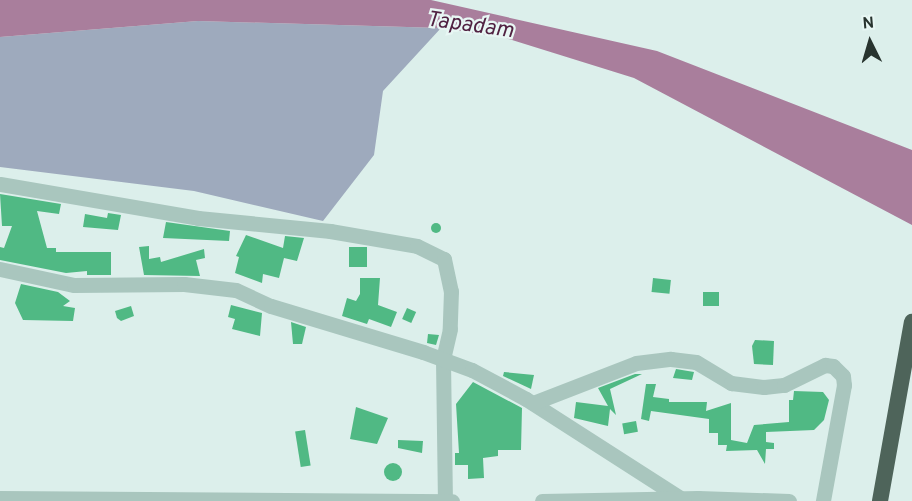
<!DOCTYPE html>
<style>
body{margin:0}
#map{position:relative;width:912px;height:501px;overflow:hidden;background:#dcefeb;font-family:Overpass,sans-serif}
div>[style]{position:absolute}
[style*='--x']{left:calc(var(--x)*1px);top:calc(var(--y)*1px);width:calc(var(--w)*1px);rotate:calc(var(--a)*1deg)}
.green>*{inset:0;background:#9eaabd}
.water>*{inset:0;background:#a97e9c}
.building>*{inset:0;background:#50b984;transform-origin:0 0}
.round{border-radius:50%}
.minor>*{height:15px;margin:-7.5px;padding:0 7.5px;transform-origin:7.5px;border-radius:7.5px;background:#a9c6be}
.trunk>*{height:16px;margin:-8px;padding:0 8px;transform-origin:8px;border-radius:8px;background:#4e645a}
span{translate:-50% -50%;white-space:nowrap;text-align:center;line-height:1.15;-webkit-text-stroke:4.5px #e8f7f4;paint-order:stroke}
.water-label{font-size:22px;color:#512242;font-style:italic}
.north{position:absolute;left:840px;top:12px;width:60px;height:60px;-webkit-text-stroke:4px #e8f7f4;paint-order:stroke;rotate:355deg;font-size:16px;font-weight:700;line-height:24px;text-align:center;color:#28342f}
.north::after{content:'';display:block;margin:auto;width:21px;height:27px;background:#28342f;clip-path:polygon(50% 0,100% 100%,50% 72%,0 100%)}
</style>
<div id="map">
<div class="green">
<div style="clip-path:polygon(198px 21px,441px 28px,383px 91px,374px 155px,323px 221px,194px 191px,0 167px,0 37px)"></div>
</div>
<div class="water">
<div style="clip-path:polygon(0 0,431px 0,657px 51px,912px 150px,912px 225px,634px 78px,502px 37px,441px 28px,198px 21px,0 37px)"></div>
</div>
<div class="building">
<div style="clip-path:polygon(0 194px,61px 204px,59px 214px,37px 211px,47px 248px,56px 248px,56px 252px,111px 252px,111px 275px,87px 275px,87px 271px,66px 273px,0 260px,0 247px,4px 248px,12px 226px,2px 226px)"></div>
<div style="clip-path:polygon(108px 213px,121px 215px,118px 230px,83px 227px,85px 214px,107px 218px)"></div>
<div style="clip-path:polygon(166px 222px,230px 231px,229px 241px,163px 238px)"></div>
<div class="round" style="left:431px;top:223px;width:10px;height:10px"></div>
<div style="clip-path:polygon(246px 235px,283px 248px,285px 236px,304px 238px,297px 261px,284px 258px,279px 278px,263px 274px,262px 283px,235px 273px,239px 257px,236px 256px)"></div>
<div style="clip-path:polygon(149px 246px,149px 259px,160px 257px,161px 262px,204px 249px,205px 258px,196px 260px,200px 276px,144px 275px,139px 247px)"></div>
<div style="left:349px;top:247px;width:18px;height:20px"></div>
<div style="clip-path:polygon(360px 278px,380px 278px,378px 305px,397px 312px,391px 327px,369px 319px,367px 324px,342px 316px,347px 298px,356px 301px,360px 294px)"></div>
<div style="left:653px;top:278px;width:18px;height:14px;rotate:6deg"></div>
<div style="clip-path:polygon(21px 284px,58px 292px,70px 301px,63px 306px,75px 308px,73px 321px,23px 320px,15px 303px)"></div>
<div style="left:719px;top:292px;width:14px;height:16px;rotate:90deg"></div>
<div style="clip-path:polygon(231px 305px,262px 313px,260px 336px,232px 329px,235px 319px,228px 317px)"></div>
<div style="clip-path:polygon(131px 306px,134px 316px,121px 321px,117px 318px,115px 311px)"></div>
<div style="left:407px;top:308px;width:10px;height:12px;rotate:24deg"></div>
<div style="clip-path:polygon(291px 322px,306px 327px,302px 344px,293px 344px)"></div>
<div style="clip-path:polygon(428px 334px,439px 335px,436px 345px,427px 343px)"></div>
<div style="clip-path:polygon(755px 340px,774px 341px,773px 365px,754px 364px,752px 346px)"></div>
<div style="clip-path:polygon(676px 369px,694px 372px,692px 380px,673px 378px)"></div>
<div style="clip-path:polygon(504px 372px,534px 375px,531px 389px,503px 376px)"></div>
<div style="clip-path:polygon(635px 374px,642px 374px,610px 389px,616px 415px,610px 409px,608px 426px,574px 418px,576px 402px,608px 406px,598px 388px)"></div>
<div style="clip-path:polygon(473px 382px,522px 408px,521px 450px,498px 450px,498px 456px,483px 458px,484px 478px,468px 479px,468px 465px,455px 465px,455px 453px,459px 453px,456px 404px)"></div>
<div style="clip-path:polygon(646px 384px,656px 384px,653px 397px,669px 399px,669px 402px,707px 402px,706px 411px,731px 403px,731px 440px,747px 443px,754px 425px,789px 422px,789px 400px,793px 400px,794px 391px,823px 392px,829px 400px,824px 420px,814px 430px,766px 432px,766px 442px,774px 443px,774px 449px,766px 449px,765px 464px,757px 450px,726px 451px,727px 445px,718px 445px,718px 433px,709px 433px,709px 419px,651px 411px,649px 421px,641px 419px)"></div>
<div style="clip-path:polygon(356px 407px,388px 418px,377px 444px,350px 439px)"></div>
<div style="left:636px;top:421px;width:11px;height:14px;rotate:80deg"></div>
<div style="left:305px;top:430px;width:36px;height:10px;rotate:81deg"></div>
<div style="clip-path:polygon(398px 440px,423px 441px,422px 453px,398px 448px)"></div>
<div class="round" style="left:384px;top:463px;width:18px;height:18px"></div>
</div>
<div class="minor">
<div style="--x:0;--y:184;--w:201;--a:9.7"></div>
<div style="--x:198;--y:218;--w:133;--a:5.6"></div>
<div style="--x:330;--y:231;--w:88;--a:9.8"></div>
<div style="--x:417;--y:246;--w:30;--a:26"></div>
<div style="--x:444;--y:259;--w:33;--a:78"></div>
<div style="--x:451;--y:291;--w:38;--a:92"></div>
<div style="--x:450;--y:329;--w:32;--a:103"></div>
<div style="--x:443;--y:360;--w:141;--a:89.2"></div>
<div style="--x:0;--y:269;--w:76;--a:12.2"></div>
<div style="--x:74;--y:285;--w:110;--a:-0.5"></div>
<div style="--x:184;--y:284;--w:52;--a:6.6"></div>
<div style="--x:236;--y:290;--w:38;--a:25"></div>
<div style="--x:271;--y:306;--w:159;--a:16.8"></div>
<div style="--x:423;--y:352;--w:52;--a:20.2"></div>
<div style="--x:472;--y:370;--w:61;--a:28.2"></div>
<div style="--x:526;--y:399;--w:183;--a:32.7"></div>
<div style="--x:533;--y:403;--w:110;--a:-21.2"></div>
<div style="--x:636;--y:363;--w:35;--a:-7"></div>
<div style="--x:671;--y:359;--w:25;--a:7"></div>
<div style="--x:696;--y:362;--w:41;--a:31"></div>
<div style="--x:731;--y:383;--w:33;--a:7"></div>
<div style="--x:764;--y:387;--w:20;--a:-6"></div>
<div style="--x:784;--y:385;--w:46;--a:-26"></div>
<div style="--x:825;--y:365;--w:8;--a:7"></div>
<div style="--x:833;--y:366;--w:14;--a:45"></div>
<div style="--x:843;--y:376;--w:9;--a:84"></div>
<div style="--x:844;--y:385;--w:118;--a:100.3"></div>
<div style="--x:0;--y:498;--w:452;--a:0.4"></div>
<div style="--x:542;--y:501;--w:156;--a:-1.1"></div>
<div style="--x:698;--y:498;--w:91;--a:1.9"></div>
</div>
<div class="trunk">
<div style="--x:880;--y:501;--w:182;--a:-79.9"></div>
</div>
<div class="water-label">
<span style="left:470px;top:26px;rotate:8deg">Tapadam</span>
</div>
<div class="north">N</div>
</div>
